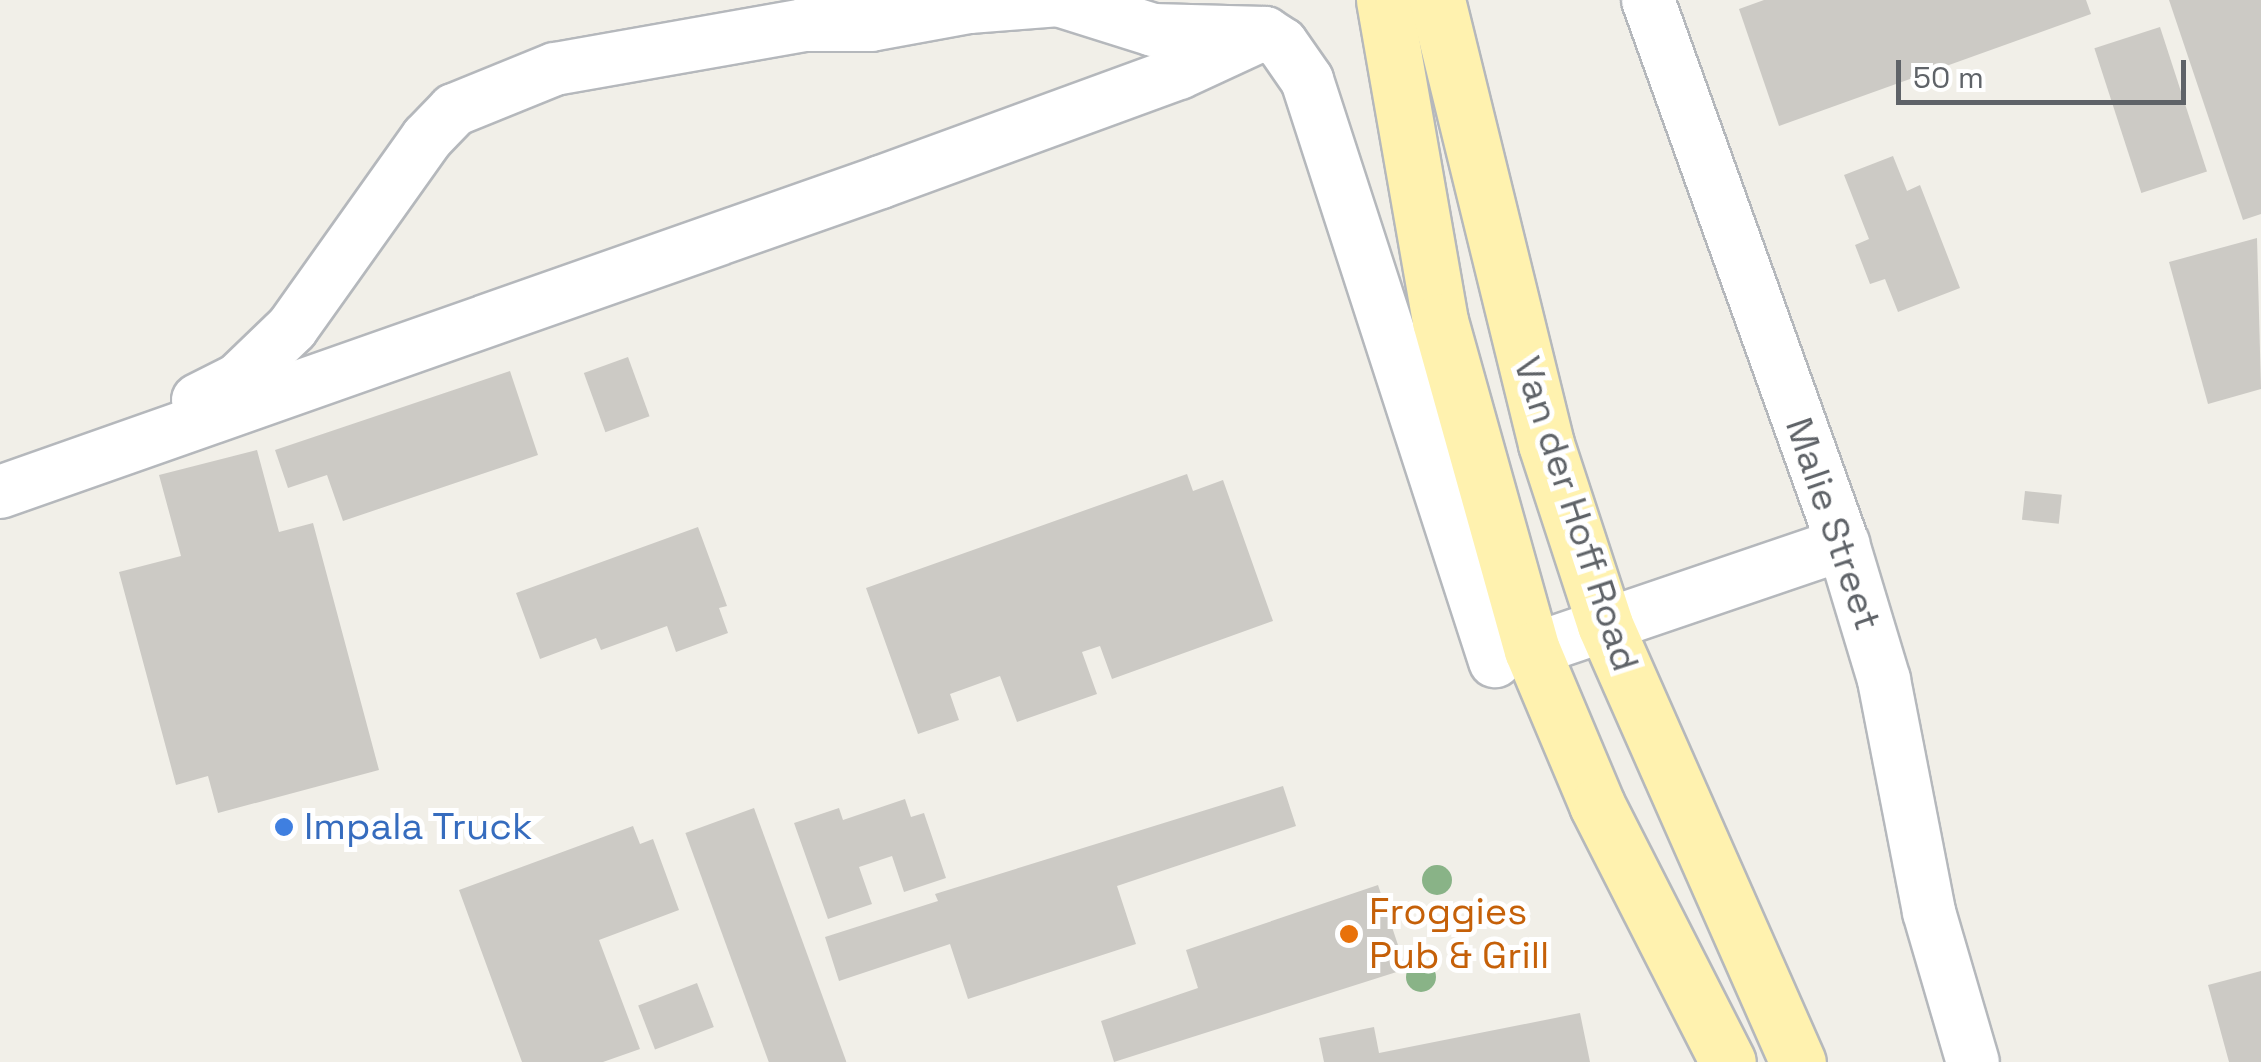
<!DOCTYPE html>
<style>
body{margin:0}
#map{position:relative;width:2261px;height:1062px;overflow:hidden;background:#f1efe8;font-family:"Space Grotesk",sans-serif}
div>[style]{position:absolute}
[style*='--x']{left:calc(var(--x)*1px);top:calc(var(--y)*1px);width:calc(var(--w)*1px);rotate:calc(var(--a)*1deg)}
.building>*{inset:0;background:#cccac5;transform-origin:0 0}
.roads{filter:drop-shadow(2px 0 #b5b8bc) drop-shadow(-2px 0 #b5b8bc) drop-shadow(0 2px #b5b8bc) drop-shadow(0 -2px #b5b8bc)}
.minor>*{height:52px;margin:-26px;padding:0 26px;transform-origin:26px;border-radius:26px;background:#fff}
.major>*{height:55px;margin:-27.5px;padding:0 27.5px;transform-origin:27.5px;border-radius:27.5px;background:#fff2af}
.trees>*{width:30px;height:30px;margin:-15px;border-radius:50%;background:#89b387}
.dots>*{width:28px;height:28px;translate:-50% -50%;box-sizing:border-box;border:5px solid #fff;border-radius:50%}
span{translate:-50% -50%;white-space:nowrap;text-align:center;line-height:1.15;-webkit-text-stroke:10px #fff;paint-order:stroke}
.street-label{font-size:38px;color:#5f6368}
.shop-label{font-size:38px;color:#366cbe}
.left{translate:0 -50%;text-align:left}
.food-label{font-size:38px;color:#c56008}
.scale{position:absolute;left:1896px;top:60px;width:290px;height:45px;box-sizing:border-box;border:5px solid #5f6368;border-top:0;padding-left:12px;font-size:30px;line-height:35px;white-space:nowrap;color:#5f6368;-webkit-text-stroke:8px #fff;paint-order:stroke}
</style>
<div id="map">
<div class="building">
<div style="clip-path:polygon(1764px 0,2086px 0,2091px 14px,1779px 126px,1739px 9px)"></div>
<div style="clip-path:polygon(2169px 0,2261px 0,2261px 214px,2243px 220px)"></div>
<div style="left:2160px;top:27px;width:152px;height:69px;rotate:72deg"></div>
<div style="clip-path:polygon(1893px 156px,1907px 191px,1920px 185px,1960px 288px,1898px 312px,1885px 279px,1870px 284px,1855px 245px,1869px 239px,1844px 175px)"></div>
<div style="clip-path:polygon(2257px 238px,2261px 389px,2208px 404px,2169px 262px)"></div>
<div style="left:628px;top:357px;width:63px;height:47px;rotate:70deg"></div>
<div style="clip-path:polygon(510px 371px,538px 455px,343px 521px,327px 475px,288px 488px,275px 450px)"></div>
<div style="clip-path:polygon(257px 450px,279px 532px,313px 523px,379px 770px,218px 813px,208px 776px,176px 785px,119px 572px,181px 556px,159px 475px)"></div>
<div style="clip-path:polygon(1187px 474px,1193px 491px,1223px 480px,1273px 621px,1112px 679px,1100px 646px,1082px 652px,1097px 694px,1017px 722px,1000px 676px,950px 694px,959px 720px,918px 734px,866px 588px)"></div>
<div style="left:2025px;top:491px;width:37px;height:29px;rotate:6deg"></div>
<div style="clip-path:polygon(698px 527px,727px 606px,719px 608px,728px 633px,676px 652px,667px 626px,601px 650px,596px 638px,540px 659px,516px 593px)"></div>
<div style="clip-path:polygon(1283px 786px,1296px 826px,1117px 886px,1136px 944px,968px 999px,950px 944px,839px 981px,825px 937px,938px 901px,935px 894px)"></div>
<div style="clip-path:polygon(905px 799px,911px 817px,924px 813px,946px 878px,904px 892px,892px 856px,859px 867px,872px 904px,828px 919px,794px 823px,839px 808px,843px 820px)"></div>
<div style="left:754px;top:808px;width:270px;height:73px;rotate:70deg"></div>
<div style="clip-path:polygon(633px 826px,640px 844px,653px 839px,679px 910px,599px 940px,640px 1049px,603px 1062px,522px 1062px,459px 890px)"></div>
<div style="clip-path:polygon(1378px 885px,1406px 969px,1114px 1062px,1101px 1021px,1198px 988px,1186px 950px)"></div>
<div style="clip-path:polygon(2261px 971px,2261px 1062px,2229px 1062px,2208px 985px)"></div>
<div style="left:697px;top:983px;width:47px;height:63px;rotate:69deg"></div>
<div style="clip-path:polygon(1580px 1013px,1590px 1062px,1324px 1062px,1319px 1038px,1374px 1027px,1379px 1053px)"></div>
</div>
<div class="roads">
<div class="minor">
<div style="--x:1058;--y:0;--w:100;--a:17.5"></div>
<div style="--x:1153;--y:30;--w:112;--a:1.5"></div>
<div style="--x:1265;--y:33;--w:20;--a:33"></div>
<div style="--x:1282;--y:44;--w:44;--a:55.2"></div>
<div style="--x:1307;--y:80;--w:611;--a:72.07"></div>
<div style="--x:1648;--y:0;--w:578;--a:70.28"></div>
<div style="--x:1843;--y:544;--w:142;--a:73.2"></div>
<div style="--x:1884;--y:680;--w:236;--a:79"></div>
<div style="--x:1929;--y:912;--w:156;--a:73.7"></div>
<div style="--x:805;--y:25;--w:66;--a:0"></div>
<div style="--x:871;--y:25;--w:100;--a:-10.4"></div>
<div style="--x:969;--y:7;--w:90;--a:-4.4"></div>
<div style="--x:198;--y:400;--w:45;--a:-26.6"></div>
<div style="--x:238;--y:380;--w:75;--a:-43.9"></div>
<div style="--x:292;--y:328;--w:233;--a:-54.6"></div>
<div style="--x:427;--y:138;--w:39;--a:-46"></div>
<div style="--x:454;--y:110;--w:109;--a:-22.1"></div>
<div style="--x:555;--y:69;--w:254;--a:-10"></div>
<div style="--x:805;--y:25;--w:43;--a:-35.5"></div>
<div style="--x:0;--y:492;--w:934;--a:-19.39"></div>
<div style="--x:881;--y:182;--w:317;--a:-20.1"></div>
<div style="--x:1179;--y:73;--w:95;--a:-24.9"></div>
<div style="--x:1532;--y:650;--w:329;--a:-18.8"></div>
</div>
<div class="major">
<div style="--x:1384;--y:0;--w:326;--a:80.1"></div>
<div style="--x:1440;--y:321;--w:342;--a:74.4"></div>
<div style="--x:1532;--y:650;--w:168;--a:67.2"></div>
<div style="--x:1597;--y:805;--w:288;--a:63"></div>
<div style="--x:1437;--y:0;--w:457;--a:76.2"></div>
<div style="--x:1546;--y:444;--w:190;--a:71.9"></div>
<div style="--x:1605;--y:625;--w:478;--a:66.2"></div>
</div>
</div>
<div class="trees">
<div style="left:1437px;top:880px"></div>
<div style="left:1421px;top:977px"></div>
</div>
<div class="dots">
<div style="left:284px;top:827px;background:#3f7fe0"></div>
<div style="left:1349px;top:934px;background:#e8710a"></div>
</div>
<div class="street-label">
<span style="left:1576px;top:514px;rotate:72deg">Van der Hoff Road</span>
<span style="left:1833px;top:524px;rotate:71deg">Malie Street</span>
</div>
<div class="shop-label">
<span class="left" style="left:304px;top:827px">Impala Truck</span>
</div>
<div class="food-label">
<span class="left" style="left:1369px;top:934px">Froggies<br>Pub &amp; Grill</span>
</div>
<div class="scale">50 m</div>
</div>
